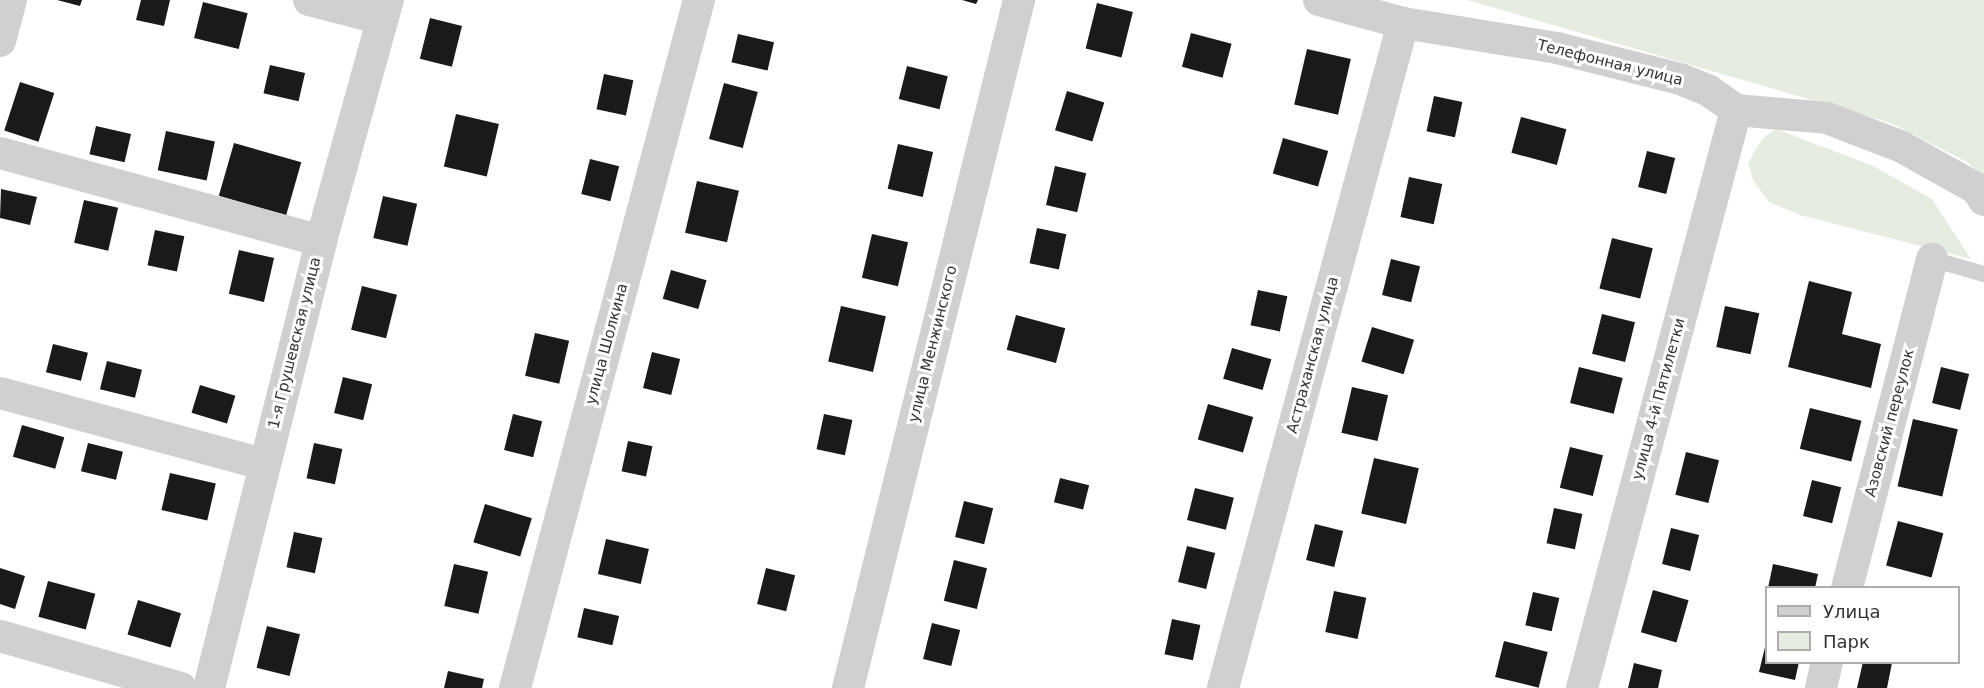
<!DOCTYPE html>
<meta charset="utf-8">
<style>
body{margin:0}
#map{position:relative;width:1984px;height:688px;overflow:hidden;background:#fff;font-family:"DejaVu Sans",sans-serif}
div>[style]{position:absolute}
[style*='--x']{left:calc(var(--x)*1px);top:calc(var(--y)*1px);width:calc(var(--w)*1px);rotate:calc(var(--a)*1deg)}
.green>*{inset:0;background:#e6ecdf}
.building>*{inset:0;background:#1a1a1a;transform-origin:0 0}
.lane>*{height:16px;margin:-8px;padding:0 8px;transform-origin:8px;border-radius:8px;background:#d0d0d0}
.street>*{height:32px;margin:-16px;padding:0 16px;transform-origin:16px;border-radius:16px;background:#d0d0d0}
span{translate:-50% -50%;white-space:nowrap;text-align:center;line-height:1.15;-webkit-text-stroke:6px #fff;paint-order:stroke}
.street-label{font-size:15px;color:#333}
.legend{position:absolute;left:1765px;top:586px;width:195px;height:78px;box-sizing:border-box;background:#fff;border:2px solid #adadad;margin:0;padding:8px 10px;list-style:none;font-size:18px;color:#333}
.legend li{display:flex;align-items:center;gap:12px;height:30px}
.legend b{width:30px;border:2px solid #adadad}
</style>
<div id="map">
<div class="green">
<div style="clip-path:polygon(1467px 0,1984px 0,1984px 178px,1967px 162px,1891px 123px)"></div>
<div style="clip-path:polygon(1776px 129px,1873px 166px,1932px 199px,1971px 259px,1800px 215px,1769px 202px,1753px 180px,1748px 163px,1762px 139px)"></div>
</div>
<div class="building">
<div style="clip-path:polygon(57px 0,82px 0,80px 6px)"></div>
<div style="clip-path:polygon(141px 0,170px 0,164px 26px,136px 20px)"></div>
<div style="clip-path:polygon(962px 0,978px 0,976px 4px)"></div>
<div style="left:203px;top:2px;width:46px;height:37px;rotate:14deg"></div>
<div style="left:1097px;top:3px;width:37px;height:47px;rotate:14deg"></div>
<div style="left:430px;top:18px;width:33px;height:42px;rotate:14deg"></div>
<div style="left:1191px;top:33px;width:42px;height:35px;rotate:15deg"></div>
<div style="left:738px;top:34px;width:37px;height:29px;rotate:13deg"></div>
<div style="left:1307px;top:49px;width:45px;height:57px;rotate:13deg"></div>
<div style="left:270px;top:65px;width:36px;height:29px;rotate:13deg"></div>
<div style="left:907px;top:66px;width:42px;height:34px;rotate:14deg"></div>
<div style="left:604px;top:74px;width:30px;height:36px;rotate:12deg"></div>
<div style="left:20px;top:82px;width:36px;height:51px;rotate:18deg"></div>
<div style="left:724px;top:83px;width:35px;height:58px;rotate:15deg"></div>
<div style="left:1067px;top:91px;width:39px;height:41px;rotate:17deg"></div>
<div style="left:1434px;top:96px;width:29px;height:36px;rotate:12deg"></div>
<div style="left:456px;top:114px;width:44px;height:54px;rotate:13deg"></div>
<div style="left:1521px;top:117px;width:47px;height:37px;rotate:15deg"></div>
<div style="left:96px;top:126px;width:36px;height:29px;rotate:13deg"></div>
<div style="left:166px;top:131px;width:50px;height:40px;rotate:12deg"></div>
<div style="left:1283px;top:138px;width:47px;height:37px;rotate:16deg"></div>
<div style="left:234px;top:143px;width:70px;height:55px;rotate:16deg"></div>
<div style="left:898px;top:144px;width:36px;height:46px;rotate:13deg"></div>
<div style="left:1647px;top:151px;width:29px;height:37px;rotate:14deg"></div>
<div style="left:590px;top:159px;width:30px;height:36px;rotate:14deg"></div>
<div style="left:1055px;top:166px;width:32px;height:40px;rotate:13deg"></div>
<div style="left:1409px;top:177px;width:34px;height:41px;rotate:12deg"></div>
<div style="left:697px;top:181px;width:43px;height:53px;rotate:13deg"></div>
<div style="clip-path:polygon(1px 189px,37px 197px,30px 225px,0 218px)"></div>
<div style="left:383px;top:196px;width:35px;height:43px;rotate:13deg"></div>
<div style="left:84px;top:200px;width:35px;height:44px;rotate:13deg"></div>
<div style="left:1037px;top:228px;width:30px;height:36px;rotate:12deg"></div>
<div style="left:155px;top:230px;width:30px;height:36px;rotate:12deg"></div>
<div style="left:872px;top:234px;width:37px;height:45px;rotate:13deg"></div>
<div style="left:1612px;top:238px;width:42px;height:52px;rotate:14deg"></div>
<div style="left:239px;top:250px;width:36px;height:45px;rotate:13deg"></div>
<div style="left:1391px;top:259px;width:30px;height:37px;rotate:14deg"></div>
<div style="left:671px;top:270px;width:37px;height:30px;rotate:16deg"></div>
<div style="clip-path:polygon(1809px 281px,1852px 292px,1842px 334px,1881px 344px,1871px 388px,1788px 367px)"></div>
<div style="left:362px;top:286px;width:36px;height:45px;rotate:14deg"></div>
<div style="left:1258px;top:290px;width:30px;height:36px;rotate:12deg"></div>
<div style="left:841px;top:306px;width:46px;height:57px;rotate:13deg"></div>
<div style="left:1725px;top:306px;width:35px;height:42px;rotate:12deg"></div>
<div style="left:1602px;top:314px;width:34px;height:41px;rotate:14deg"></div>
<div style="left:1016px;top:315px;width:51px;height:36px;rotate:15deg"></div>
<div style="left:1372px;top:327px;width:44px;height:36px;rotate:17deg"></div>
<div style="left:535px;top:333px;width:35px;height:44px;rotate:13deg"></div>
<div style="left:53px;top:344px;width:36px;height:29px;rotate:14deg"></div>
<div style="left:1232px;top:348px;width:41px;height:32px;rotate:16deg"></div>
<div style="left:652px;top:352px;width:29px;height:37px;rotate:14deg"></div>
<div style="left:107px;top:361px;width:36px;height:29px;rotate:14deg"></div>
<div style="left:1579px;top:367px;width:45px;height:37px;rotate:14deg"></div>
<div style="left:1941px;top:367px;width:29px;height:37px;rotate:14deg"></div>
<div style="left:343px;top:377px;width:30px;height:37px;rotate:14deg"></div>
<div style="left:200px;top:385px;width:37px;height:29px;rotate:17deg"></div>
<div style="left:1352px;top:387px;width:37px;height:47px;rotate:13deg"></div>
<div style="left:1208px;top:404px;width:47px;height:37px;rotate:16deg"></div>
<div style="left:1810px;top:408px;width:53px;height:42px;rotate:14deg"></div>
<div style="left:513px;top:414px;width:30px;height:37px;rotate:14deg"></div>
<div style="left:824px;top:414px;width:29px;height:36px;rotate:12deg"></div>
<div style="left:1913px;top:419px;width:46px;height:69px;rotate:13deg"></div>
<div style="left:22px;top:425px;width:44px;height:33px;rotate:16deg"></div>
<div style="left:628px;top:441px;width:25px;height:31px;rotate:12deg"></div>
<div style="left:88px;top:443px;width:36px;height:29px;rotate:14deg"></div>
<div style="left:314px;top:443px;width:29px;height:36px;rotate:12deg"></div>
<div style="left:1570px;top:447px;width:34px;height:42px;rotate:14deg"></div>
<div style="left:1686px;top:452px;width:34px;height:44px;rotate:14deg"></div>
<div style="left:1374px;top:458px;width:46px;height:57px;rotate:13deg"></div>
<div style="left:170px;top:473px;width:47px;height:38px;rotate:13deg"></div>
<div style="left:1060px;top:478px;width:30px;height:25px;rotate:14deg"></div>
<div style="left:1812px;top:480px;width:30px;height:37px;rotate:14deg"></div>
<div style="left:1195px;top:488px;width:40px;height:33px;rotate:14deg"></div>
<div style="left:964px;top:501px;width:30px;height:37px;rotate:14deg"></div>
<div style="left:485px;top:504px;width:49px;height:40px;rotate:17deg"></div>
<div style="left:1554px;top:508px;width:29px;height:36px;rotate:12deg"></div>
<div style="left:1898px;top:521px;width:47px;height:46px;rotate:15deg"></div>
<div style="left:1315px;top:524px;width:29px;height:37px;rotate:14deg"></div>
<div style="left:1671px;top:528px;width:29px;height:37px;rotate:14deg"></div>
<div style="left:294px;top:532px;width:29px;height:36px;rotate:12deg"></div>
<div style="left:606px;top:539px;width:44px;height:36px;rotate:13deg"></div>
<div style="left:1187px;top:546px;width:29px;height:37px;rotate:14deg"></div>
<div style="left:954px;top:560px;width:34px;height:42px;rotate:14deg"></div>
<div style="left:454px;top:564px;width:35px;height:43px;rotate:13deg"></div>
<div style="clip-path:polygon(1773px 564px,1818px 574px,1815px 588px,1768px 588px)"></div>
<div style="clip-path:polygon(0 568px,25px 576px,15px 609px,0 604px)"></div>
<div style="left:766px;top:568px;width:30px;height:37px;rotate:14deg"></div>
<div style="left:48px;top:581px;width:49px;height:37px;rotate:15deg"></div>
<div style="left:1653px;top:590px;width:37px;height:44px;rotate:16deg"></div>
<div style="left:1334px;top:591px;width:33px;height:42px;rotate:12deg"></div>
<div style="left:1533px;top:592px;width:27px;height:34px;rotate:13deg"></div>
<div style="left:138px;top:600px;width:45px;height:36px;rotate:17deg"></div>
<div style="left:584px;top:608px;width:36px;height:30px;rotate:13deg"></div>
<div style="left:1172px;top:619px;width:29px;height:36px;rotate:12deg"></div>
<div style="left:932px;top:623px;width:29px;height:37px;rotate:14deg"></div>
<div style="left:267px;top:626px;width:34px;height:43px;rotate:14deg"></div>
<div style="left:1504px;top:641px;width:45px;height:37px;rotate:14deg"></div>
<div style="clip-path:polygon(1766px 643px,1766px 662px,1799px 662px,1795px 680px,1759px 672px)"></div>
<div style="clip-path:polygon(1863px 662px,1892px 663px,1887px 688px,1857px 688px)"></div>
<div style="clip-path:polygon(1634px 663px,1662px 670px,1658px 688px,1628px 688px)"></div>
<div style="clip-path:polygon(448px 671px,484px 679px,482px 688px,444px 688px)"></div>
</div>
<div class="lane">
<div style="--x:1932;--y:259;--w:54;--a:16.1"></div>
</div>
<div class="street">
<div style="--x:309;--y:0;--w:76;--a:14.4"></div>
<div style="--x:1319;--y:0;--w:87;--a:15.3"></div>
<div style="--x:1403;--y:23;--w:156;--a:9.2"></div>
<div style="--x:1557;--y:48;--w:127;--a:14.1"></div>
<div style="--x:1680;--y:79;--w:31;--a:22"></div>
<div style="--x:1709;--y:91;--w:33;--a:35"></div>
<div style="--x:1736;--y:110;--w:91;--a:5"></div>
<div style="--x:1827;--y:118;--w:80;--a:21.1"></div>
<div style="--x:1902;--y:147;--w:86;--a:29.2"></div>
<div style="--x:1977;--y:189;--w:13;--a:58"></div>
<div style="--x:0;--y:41;--w:42;--a:-75"></div>
<div style="--x:0;--y:153;--w:333;--a:15.3"></div>
<div style="--x:0;--y:393;--w:273;--a:15.1"></div>
<div style="--x:1847;--y:588;--w:340;--a:-75.5"></div>
<div style="--x:0;--y:636;--w:188;--a:16"></div>
<div style="--x:209;--y:688;--w:461;--a:-75.9"></div>
<div style="--x:321;--y:241;--w:250;--a:-74.5"></div>
<div style="--x:515;--y:688;--w:712;--a:-75.03"></div>
<div style="--x:848;--y:688;--w:709;--a:-76.04"></div>
<div style="--x:1223;--y:688;--w:689;--a:-74.85"></div>
<div style="--x:1582;--y:688;--w:598;--a:-75.08"></div>
<div style="--x:1821;--y:688;--w:27;--a:-77"></div>
</div>
<div class="street-label">
<span style="left:1610px;top:63px;rotate:14deg">Телефонная улица</span>
<span style="left:295px;top:343px;rotate:-76deg">1-я Грушевская улица</span>
<span style="left:607px;top:344px;rotate:-75deg">улица Шолкина</span>
<span style="left:933px;top:344px;rotate:-76deg">улица Менжинского</span>
<span style="left:1313px;top:355px;rotate:-75deg">Астраханская улица</span>
<span style="left:1659px;top:399px;rotate:-75deg">улица 4-й Пятилетки</span>
<span style="left:1890px;top:423px;rotate:-75deg">Азовский переулок</span>
</div>
<ul class="legend">
<li><b style="height:8px;background:#d0d0d0"></b>Улица</li>
<li><b style="height:16px;background:#e6ecdf"></b>Парк</li>
</ul>
</div>
